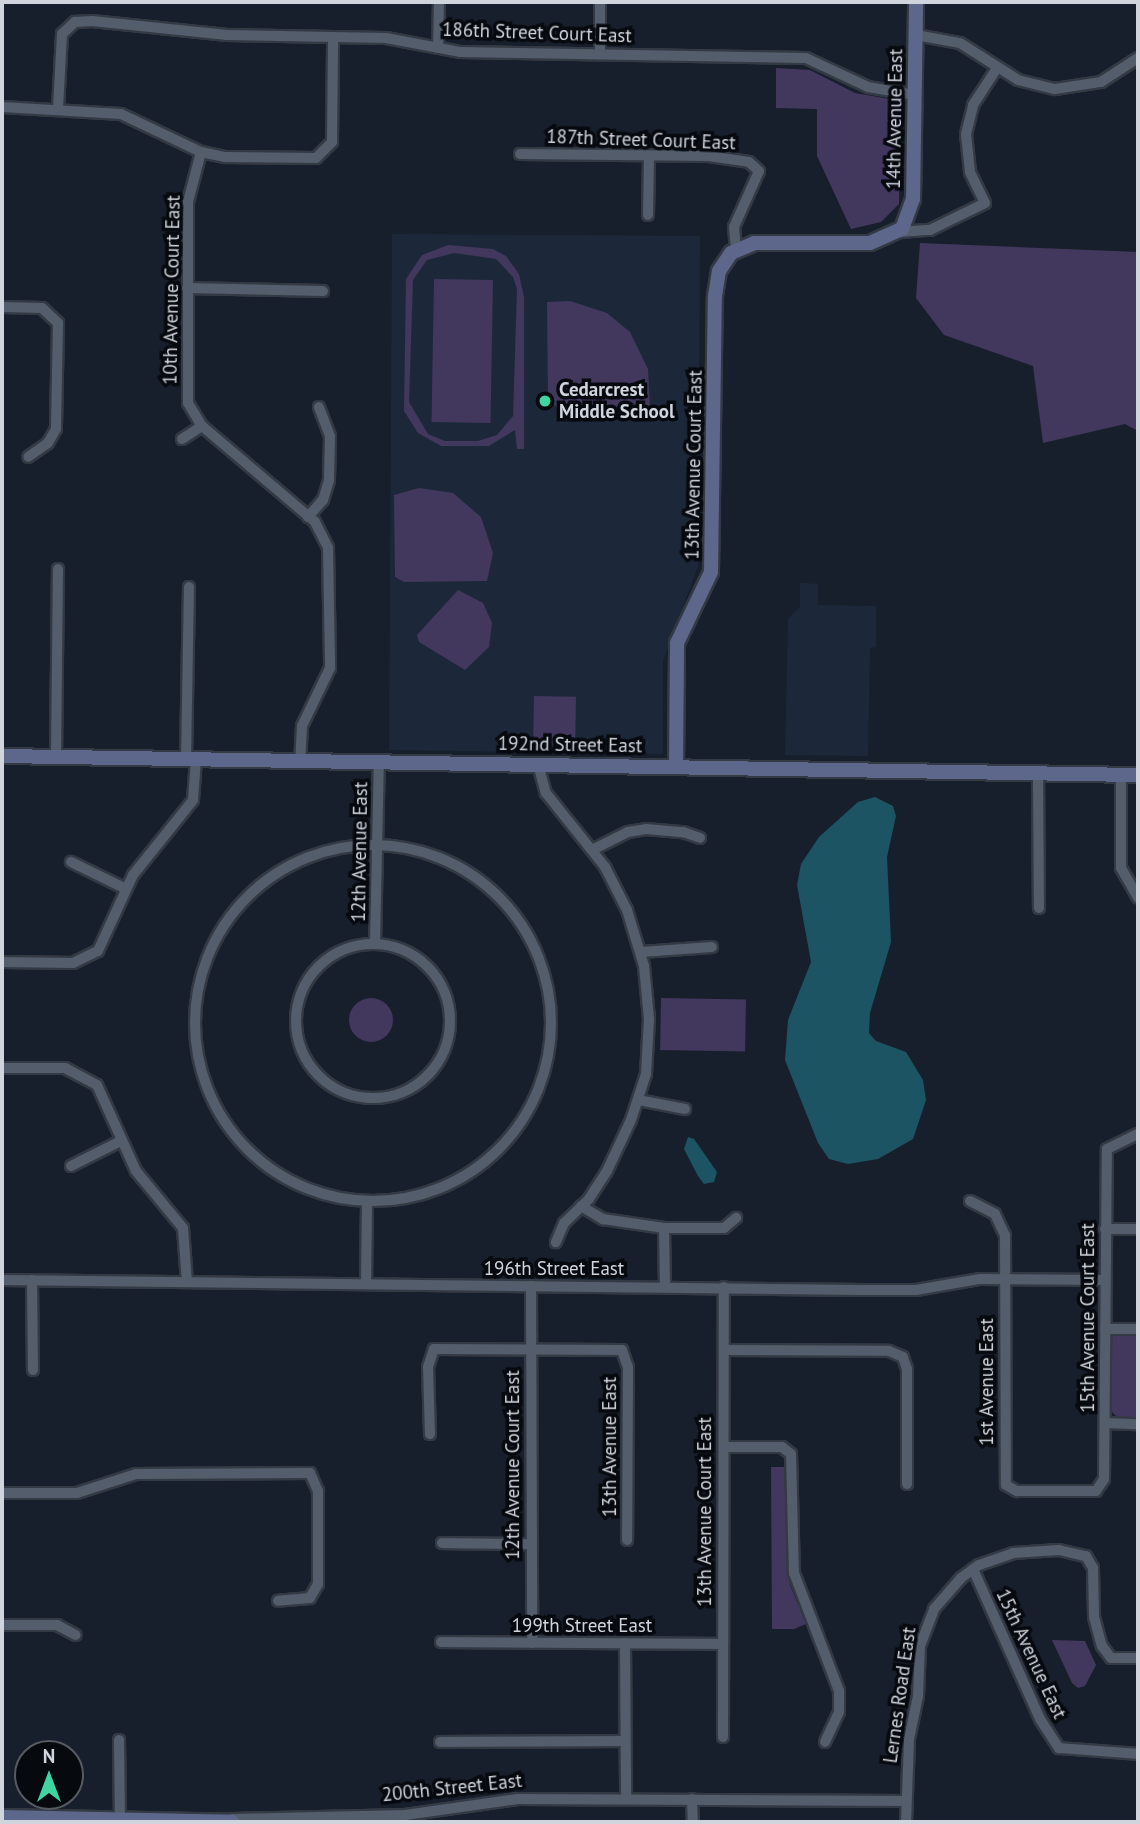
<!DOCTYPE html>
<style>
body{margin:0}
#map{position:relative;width:1140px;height:1824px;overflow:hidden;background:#171f2c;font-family:"PT Sans",sans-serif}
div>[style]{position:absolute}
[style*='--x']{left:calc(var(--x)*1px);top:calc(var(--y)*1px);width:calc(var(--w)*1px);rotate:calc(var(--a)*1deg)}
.built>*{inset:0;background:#1c2839}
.green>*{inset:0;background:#42375d;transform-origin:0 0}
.round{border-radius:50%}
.water>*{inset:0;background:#1c5464}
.roads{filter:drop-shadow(2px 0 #343a44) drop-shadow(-2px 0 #343a44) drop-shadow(0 2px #343a44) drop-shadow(0 -2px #343a44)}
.street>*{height:10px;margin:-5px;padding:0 5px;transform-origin:5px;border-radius:5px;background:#535d6c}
.street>.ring{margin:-5px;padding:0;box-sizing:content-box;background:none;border:10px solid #535d6c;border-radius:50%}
.secondary>*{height:14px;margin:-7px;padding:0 7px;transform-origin:7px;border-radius:7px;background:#5d678b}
.dots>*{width:19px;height:19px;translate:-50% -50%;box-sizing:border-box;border:4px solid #06090e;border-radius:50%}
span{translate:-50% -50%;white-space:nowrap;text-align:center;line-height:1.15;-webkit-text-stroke:7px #06090e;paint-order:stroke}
.street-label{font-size:19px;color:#cfd4dd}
.poi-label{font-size:19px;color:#cfd4dd;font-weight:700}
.left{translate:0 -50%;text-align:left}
.frame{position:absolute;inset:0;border:4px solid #cfd4dd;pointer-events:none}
.north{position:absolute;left:14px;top:1740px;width:70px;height:70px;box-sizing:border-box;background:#06090e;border:2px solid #565a61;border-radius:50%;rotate:0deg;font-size:19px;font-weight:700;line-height:28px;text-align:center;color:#cfd4dd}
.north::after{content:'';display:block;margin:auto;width:24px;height:32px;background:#40d4a2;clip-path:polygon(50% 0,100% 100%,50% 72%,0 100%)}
</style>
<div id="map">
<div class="built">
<div style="clip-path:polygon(392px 234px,700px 236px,698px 566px,663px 661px,663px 754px,389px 750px)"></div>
<div style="clip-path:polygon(800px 583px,818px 584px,818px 605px,876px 606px,876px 647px,870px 648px,868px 756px,785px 755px,788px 619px,800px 607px)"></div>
</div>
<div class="green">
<div style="clip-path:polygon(776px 68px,810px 70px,855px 93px,901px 101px,899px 204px,881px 222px,851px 229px,817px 156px,817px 109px,776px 108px)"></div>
<div style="clip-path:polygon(920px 243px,1138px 252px,1138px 431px,1125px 424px,1043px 443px,1033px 366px,944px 335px,916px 298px)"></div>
<div style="clip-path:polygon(evenodd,448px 245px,493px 249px,506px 256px,519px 274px,524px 297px,524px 449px,517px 449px,515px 430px,489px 446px,441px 446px,418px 433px,404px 411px,406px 279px,422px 255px,448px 245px,454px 253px,496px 259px,513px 277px,517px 289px,513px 416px,497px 435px,478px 441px,445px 441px,428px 434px,409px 402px,413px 280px,427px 260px,454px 253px)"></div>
<div style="left:434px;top:279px;width:59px;height:143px;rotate:1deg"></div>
<div style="clip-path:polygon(570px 301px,607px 313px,630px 332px,648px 369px,650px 407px,557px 408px,548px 398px,547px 302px)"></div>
<div style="clip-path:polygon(419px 488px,453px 493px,481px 517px,493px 553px,487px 581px,404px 582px,395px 577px,394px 495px)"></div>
<div style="clip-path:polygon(458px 590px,483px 603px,492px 623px,489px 647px,465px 670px,419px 642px,417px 635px)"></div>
<div style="left:534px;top:696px;width:42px;height:47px;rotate:1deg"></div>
<div class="round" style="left:349px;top:998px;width:44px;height:44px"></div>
<div style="left:661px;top:998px;width:85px;height:52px;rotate:1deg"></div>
<div style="clip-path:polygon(1116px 1333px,1138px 1333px,1138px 1418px,1118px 1418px,1107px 1407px,1110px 1335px)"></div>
<div style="clip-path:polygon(771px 1467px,786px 1467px,787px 1561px,790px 1585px,806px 1624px,794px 1629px,772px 1629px)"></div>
<div style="clip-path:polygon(1052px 1640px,1085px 1641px,1096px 1665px,1085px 1686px,1078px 1688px,1072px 1683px)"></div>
</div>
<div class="water">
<div style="clip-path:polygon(875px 797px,893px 806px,896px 816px,887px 857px,891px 942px,870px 1013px,869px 1033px,876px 1041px,906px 1052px,923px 1080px,926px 1100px,913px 1139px,878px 1159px,848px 1164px,829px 1159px,818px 1143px,785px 1060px,788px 1020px,811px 962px,797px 885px,801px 864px,819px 837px,858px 802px)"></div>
<div style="clip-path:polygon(688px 1137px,694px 1139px,717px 1172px,714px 1182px,704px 1184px,698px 1176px,684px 1149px)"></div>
</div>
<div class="roads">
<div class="street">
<div style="--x:600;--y:2;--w:52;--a:90"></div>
<div style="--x:916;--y:35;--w:45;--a:10.3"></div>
<div style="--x:960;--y:43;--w:69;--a:32.5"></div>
<div style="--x:1018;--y:80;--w:38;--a:14"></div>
<div style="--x:1055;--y:89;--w:47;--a:-8.7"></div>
<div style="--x:1101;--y:82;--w:44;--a:-33"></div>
<div style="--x:438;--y:48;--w:46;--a:-88.8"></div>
<div style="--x:2;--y:107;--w:119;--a:3.4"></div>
<div style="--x:121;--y:114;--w:89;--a:25.4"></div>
<div style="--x:201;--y:152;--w:25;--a:12"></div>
<div style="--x:225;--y:157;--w:91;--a:0.6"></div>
<div style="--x:316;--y:158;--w:23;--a:-45"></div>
<div style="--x:332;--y:142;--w:104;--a:-89.4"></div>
<div style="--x:58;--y:108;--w:74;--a:-86.9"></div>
<div style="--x:62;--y:34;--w:18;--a:-43"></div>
<div style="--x:75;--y:22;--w:17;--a:-3"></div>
<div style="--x:92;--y:21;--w:136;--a:5.9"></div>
<div style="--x:227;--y:35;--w:159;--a:1.1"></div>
<div style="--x:386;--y:38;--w:75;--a:10.7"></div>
<div style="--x:460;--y:52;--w:346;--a:1"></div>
<div style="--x:806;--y:58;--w:68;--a:25.1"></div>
<div style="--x:868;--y:87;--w:48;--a:9.7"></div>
<div style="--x:201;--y:152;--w:52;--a:104.6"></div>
<div style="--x:188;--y:202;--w:201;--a:90"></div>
<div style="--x:188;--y:403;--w:27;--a:59"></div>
<div style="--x:202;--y:426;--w:148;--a:40.3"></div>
<div style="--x:315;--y:522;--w:29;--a:63"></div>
<div style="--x:328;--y:548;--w:120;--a:89"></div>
<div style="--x:330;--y:668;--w:64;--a:115.8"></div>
<div style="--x:302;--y:726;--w:33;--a:93"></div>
<div style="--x:520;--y:154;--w:189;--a:0.6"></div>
<div style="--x:709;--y:156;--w:40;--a:8.5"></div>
<div style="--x:749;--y:162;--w:13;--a:42"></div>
<div style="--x:759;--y:171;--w:61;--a:114.1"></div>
<div style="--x:734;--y:227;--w:23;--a:85"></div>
<div style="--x:648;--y:215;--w:59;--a:-89"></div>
<div style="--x:899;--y:232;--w:31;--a:-4"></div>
<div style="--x:930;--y:230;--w:61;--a:-26.1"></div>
<div style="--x:985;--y:203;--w:34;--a:-116"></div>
<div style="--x:970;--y:172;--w:38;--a:-96"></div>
<div style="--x:966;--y:134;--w:30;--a:-76"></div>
<div style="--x:973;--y:105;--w:44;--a:-57"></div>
<div style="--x:187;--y:288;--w:136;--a:1.3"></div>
<div style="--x:2;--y:307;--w:40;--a:1.4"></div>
<div style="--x:42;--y:308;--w:22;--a:43"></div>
<div style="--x:58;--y:323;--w:106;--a:91.1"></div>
<div style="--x:56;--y:429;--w:16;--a:120"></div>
<div style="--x:48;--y:443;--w:24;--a:145"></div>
<div style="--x:182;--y:439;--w:24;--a:-33"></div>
<div style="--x:308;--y:517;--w:23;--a:-49"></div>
<div style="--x:323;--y:500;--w:21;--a:-73"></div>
<div style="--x:329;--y:480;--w:44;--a:-88.7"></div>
<div style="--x:330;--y:436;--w:31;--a:-111"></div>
<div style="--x:56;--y:757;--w:188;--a:-89.4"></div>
<div style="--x:186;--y:759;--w:172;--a:-89"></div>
<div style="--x:538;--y:764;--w:30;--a:75"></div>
<div style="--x:546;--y:793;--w:95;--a:51.4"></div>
<div style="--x:605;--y:867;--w:48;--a:62.9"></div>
<div style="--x:627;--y:910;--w:59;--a:73.1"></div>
<div style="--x:644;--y:966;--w:53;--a:84.6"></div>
<div style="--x:649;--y:1019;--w:55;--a:93.1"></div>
<div style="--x:646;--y:1074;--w:48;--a:108.1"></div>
<div style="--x:631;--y:1120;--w:56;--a:115.2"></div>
<div style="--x:607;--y:1171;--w:33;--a:123"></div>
<div style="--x:589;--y:1199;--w:35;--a:136"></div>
<div style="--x:564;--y:1223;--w:21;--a:113"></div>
<div style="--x:1038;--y:773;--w:135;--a:89.6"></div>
<div style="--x:1121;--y:774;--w:94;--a:90"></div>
<div style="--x:1121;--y:868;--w:34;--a:60"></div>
<div class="ring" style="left:195px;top:845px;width:346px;height:346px"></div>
<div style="--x:592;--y:850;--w:40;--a:-26.6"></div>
<div style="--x:628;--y:832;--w:18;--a:-9"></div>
<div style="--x:646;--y:829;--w:37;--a:5"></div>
<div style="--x:683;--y:832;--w:18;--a:19"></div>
<div style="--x:71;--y:862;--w:61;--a:26.1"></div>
<div class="ring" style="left:296px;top:944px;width:144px;height:144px"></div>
<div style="--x:375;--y:944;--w:184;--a:-88.8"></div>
<div style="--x:641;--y:952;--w:71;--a:-4"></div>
<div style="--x:2;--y:962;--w:71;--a:0.8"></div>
<div style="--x:73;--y:963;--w:28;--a:-26"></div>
<div style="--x:98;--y:951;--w:84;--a:-65.3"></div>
<div style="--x:133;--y:875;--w:96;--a:-51.3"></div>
<div style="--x:193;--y:800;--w:41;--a:-85.8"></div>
<div style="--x:2;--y:1068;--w:63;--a:0"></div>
<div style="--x:65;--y:1068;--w:36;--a:28"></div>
<div style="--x:97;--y:1085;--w:94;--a:65.6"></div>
<div style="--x:136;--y:1171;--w:74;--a:50.5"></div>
<div style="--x:183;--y:1228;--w:54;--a:85.8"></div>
<div style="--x:639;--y:1100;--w:47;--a:11.1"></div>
<div style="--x:71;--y:1166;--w:54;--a:-26.6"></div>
<div style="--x:970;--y:1201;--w:28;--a:27"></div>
<div style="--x:995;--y:1214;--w:23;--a:65"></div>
<div style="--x:1005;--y:1235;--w:250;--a:89.8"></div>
<div style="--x:1006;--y:1485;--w:13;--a:29"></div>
<div style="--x:1017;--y:1491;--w:79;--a:0"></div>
<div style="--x:1096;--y:1491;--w:14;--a:-56"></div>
<div style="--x:1104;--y:1479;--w:330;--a:-89.5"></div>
<div style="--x:1107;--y:1149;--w:34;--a:-26"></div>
<div style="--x:581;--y:1206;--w:26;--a:31"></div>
<div style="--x:603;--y:1219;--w:62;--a:8.4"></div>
<div style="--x:664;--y:1228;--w:60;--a:0"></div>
<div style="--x:724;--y:1228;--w:16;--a:-40"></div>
<div style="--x:664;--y:1228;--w:59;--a:89"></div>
<div style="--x:1105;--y:1229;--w:33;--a:0"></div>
<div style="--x:2;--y:1280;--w:859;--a:0.67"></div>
<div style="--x:861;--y:1290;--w:55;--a:0"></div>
<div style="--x:916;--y:1290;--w:65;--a:-9.8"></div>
<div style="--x:980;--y:1279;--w:125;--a:0.5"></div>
<div style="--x:32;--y:1280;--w:90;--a:89.4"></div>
<div style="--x:366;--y:1284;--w:83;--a:-89.3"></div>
<div style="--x:531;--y:1286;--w:357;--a:89.8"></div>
<div style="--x:1105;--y:1329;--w:33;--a:0"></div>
<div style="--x:725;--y:1350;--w:164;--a:0.3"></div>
<div style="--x:889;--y:1351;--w:15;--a:23"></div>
<div style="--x:903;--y:1357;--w:13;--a:72"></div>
<div style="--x:907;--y:1369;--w:115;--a:90"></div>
<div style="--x:1105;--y:1423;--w:33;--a:2"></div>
<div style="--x:430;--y:1434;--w:67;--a:-91.7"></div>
<div style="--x:428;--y:1367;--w:19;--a:-72"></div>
<div style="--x:434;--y:1349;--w:188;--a:0.3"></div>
<div style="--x:622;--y:1350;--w:18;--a:71"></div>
<div style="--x:628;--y:1367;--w:173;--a:90.3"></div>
<div style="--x:725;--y:1447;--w:57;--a:0"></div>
<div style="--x:782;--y:1447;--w:11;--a:38"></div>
<div style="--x:791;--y:1454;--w:119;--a:88.6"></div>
<div style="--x:794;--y:1573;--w:126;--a:69.1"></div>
<div style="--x:839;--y:1691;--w:21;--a:90"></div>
<div style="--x:839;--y:1712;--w:33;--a:115"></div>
<div style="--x:2;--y:1493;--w:75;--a:0"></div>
<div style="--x:77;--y:1493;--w:62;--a:-17.9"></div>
<div style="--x:136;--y:1474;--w:174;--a:-0.3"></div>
<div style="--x:310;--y:1473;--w:20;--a:66"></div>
<div style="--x:318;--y:1491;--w:93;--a:90"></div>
<div style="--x:318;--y:1584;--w:16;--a:120"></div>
<div style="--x:310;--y:1598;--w:32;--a:175"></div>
<div style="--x:442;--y:1543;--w:88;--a:0.7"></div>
<div style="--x:973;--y:1569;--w:164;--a:65.9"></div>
<div style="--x:1040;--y:1719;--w:35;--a:57"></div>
<div style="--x:1059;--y:1748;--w:79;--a:4.3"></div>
<div style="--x:2;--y:1625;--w:55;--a:0"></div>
<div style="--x:57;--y:1625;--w:21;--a:28"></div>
<div style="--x:441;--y:1642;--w:282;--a:0.4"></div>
<div style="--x:625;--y:1643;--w:156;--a:89.6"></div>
<div style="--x:723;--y:1737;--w:450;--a:-89.9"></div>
<div style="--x:119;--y:1740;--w:79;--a:89.3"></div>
<div style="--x:440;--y:1742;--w:185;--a:-0.3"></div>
<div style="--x:692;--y:1799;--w:23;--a:88"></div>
<div style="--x:232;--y:1819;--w:173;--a:-1.3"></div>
<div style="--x:405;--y:1815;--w:114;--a:-8.1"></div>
<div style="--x:518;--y:1799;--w:388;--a:0.3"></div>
<div style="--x:906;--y:1822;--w:83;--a:-87.9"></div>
<div style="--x:909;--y:1739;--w:44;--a:-78.2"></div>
<div style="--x:918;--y:1696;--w:50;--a:-87.7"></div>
<div style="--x:920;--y:1646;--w:40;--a:-69"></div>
<div style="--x:934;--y:1609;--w:41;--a:-48.9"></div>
<div style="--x:961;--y:1578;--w:22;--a:-36"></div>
<div style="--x:979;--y:1565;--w:36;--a:-19"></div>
<div style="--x:1013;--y:1553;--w:46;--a:-3.7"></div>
<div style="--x:1059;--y:1550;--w:28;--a:13"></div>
<div style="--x:1086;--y:1556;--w:14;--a:60"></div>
<div style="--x:1093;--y:1568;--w:49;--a:88.8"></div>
<div style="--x:1094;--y:1617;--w:30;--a:75"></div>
<div style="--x:1102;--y:1646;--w:15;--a:53"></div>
<div style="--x:1111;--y:1658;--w:27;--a:0"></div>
</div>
<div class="secondary">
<div style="--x:2;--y:756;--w:1136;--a:0.96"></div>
<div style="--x:676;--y:766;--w:123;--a:-89.5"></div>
<div style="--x:677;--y:643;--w:79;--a:-64.4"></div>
<div style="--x:711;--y:572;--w:276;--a:-89.2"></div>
<div style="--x:715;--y:296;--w:25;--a:-81"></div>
<div style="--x:719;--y:271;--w:22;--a:-56"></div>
<div style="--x:731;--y:253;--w:25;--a:-23"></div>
<div style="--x:754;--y:243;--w:116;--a:0"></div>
<div style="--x:870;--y:243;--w:35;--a:-24"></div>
<div style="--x:902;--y:229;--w:32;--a:-70"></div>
<div style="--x:913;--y:199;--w:197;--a:-89.1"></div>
<div style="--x:2;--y:1817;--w:230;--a:1.2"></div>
</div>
</div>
<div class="dots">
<div style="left:545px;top:401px;background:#40d4a2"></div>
</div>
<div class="street-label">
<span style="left:537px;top:33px;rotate:2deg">186th Street Court East</span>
<span style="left:895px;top:119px;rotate:-89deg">14th Avenue East</span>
<span style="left:641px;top:140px;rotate:2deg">187th Street Court East</span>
<span style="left:172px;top:290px;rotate:-89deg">10th Avenue Court East</span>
<span style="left:694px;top:465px;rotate:-89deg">13th Avenue Court East</span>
<span style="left:570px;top:745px;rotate:1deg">192nd Street East</span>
<span style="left:360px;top:852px;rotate:-89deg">12th Avenue East</span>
<span style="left:554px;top:1269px">196th Street East</span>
<span style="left:1088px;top:1318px;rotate:-90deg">15th Avenue Court East</span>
<span style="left:987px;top:1382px;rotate:-90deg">1st Avenue East</span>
<span style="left:610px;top:1447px;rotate:-90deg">13th Avenue East</span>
<span style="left:513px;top:1465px;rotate:-90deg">12th Avenue Court East</span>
<span style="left:705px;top:1512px;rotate:-90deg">13th Avenue Court East</span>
<span style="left:582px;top:1626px">199th Street East</span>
<span style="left:1031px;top:1654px;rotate:65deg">15th Avenue East</span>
<span style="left:900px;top:1695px;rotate:-82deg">Lernes Road East</span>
<span style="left:452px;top:1788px;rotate:-6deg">200th Street East</span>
</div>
<div class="poi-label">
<span class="left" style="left:559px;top:401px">Cedarcrest<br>Middle School</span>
</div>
<div class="frame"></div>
<div class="north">N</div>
</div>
